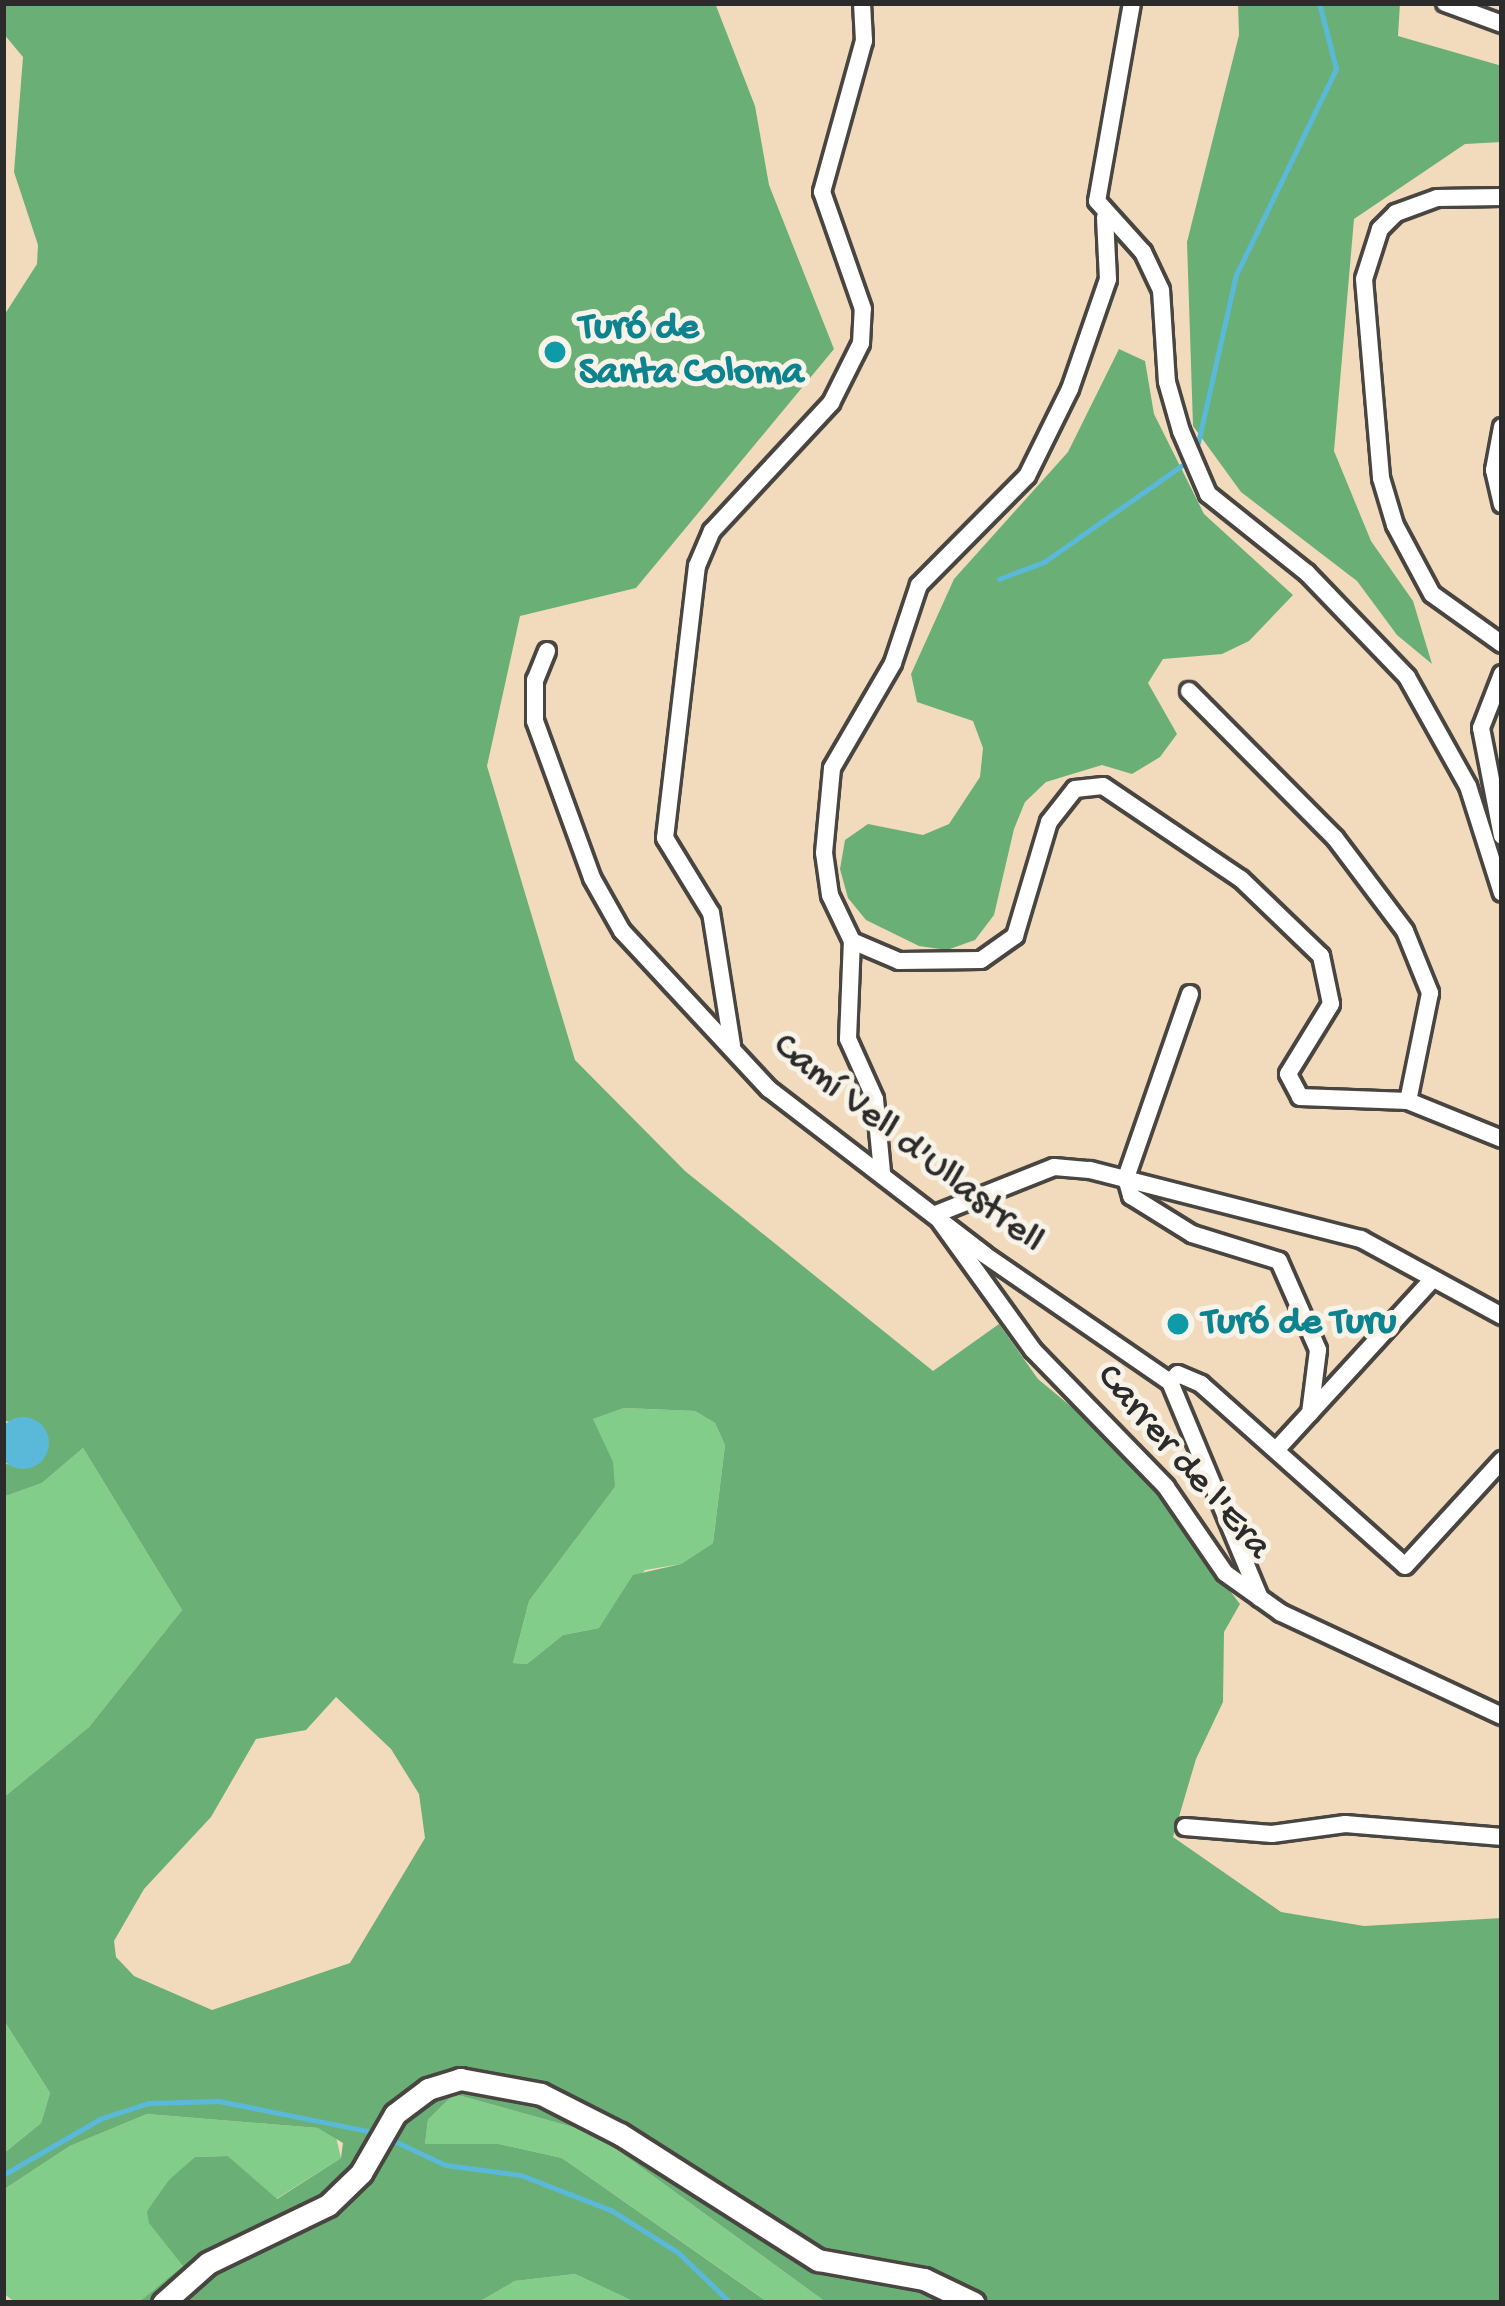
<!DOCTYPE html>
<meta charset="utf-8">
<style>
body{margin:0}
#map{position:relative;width:1505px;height:2306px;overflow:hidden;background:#f1dbbc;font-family:"Gochi Hand",sans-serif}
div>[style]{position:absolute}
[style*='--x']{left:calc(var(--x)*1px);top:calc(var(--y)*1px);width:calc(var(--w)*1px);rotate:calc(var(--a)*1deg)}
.green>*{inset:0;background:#83cd8a}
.forest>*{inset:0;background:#6ab076}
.water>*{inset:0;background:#5ab9d8}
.round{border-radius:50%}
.stream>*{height:4.5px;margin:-2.25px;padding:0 2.25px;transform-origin:2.25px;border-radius:2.25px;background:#5ab9d8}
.roads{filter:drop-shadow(3px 0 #494541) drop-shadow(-3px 0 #494541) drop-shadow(0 3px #494541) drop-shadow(0 -3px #494541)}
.minor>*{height:16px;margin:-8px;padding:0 8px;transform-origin:8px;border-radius:8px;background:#fff}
.tertiary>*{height:21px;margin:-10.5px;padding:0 10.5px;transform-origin:10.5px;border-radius:10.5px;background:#fff}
.dots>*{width:33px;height:33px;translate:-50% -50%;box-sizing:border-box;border:6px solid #f7f3e8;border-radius:50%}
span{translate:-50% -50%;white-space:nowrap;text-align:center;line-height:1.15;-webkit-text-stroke:10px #f7f3e8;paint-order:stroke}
.culture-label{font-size:39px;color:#0d838f;font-weight:700}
.left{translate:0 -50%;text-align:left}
.street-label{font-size:39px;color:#2b2b2b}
.frame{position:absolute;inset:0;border:6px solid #2b2b2b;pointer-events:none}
</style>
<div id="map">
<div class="green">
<div style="clip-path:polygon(624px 1408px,695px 1411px,715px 1423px,725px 1445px,713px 1543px,681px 1564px,645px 1570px,599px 1628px,563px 1635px,527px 1664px,513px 1663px,529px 1601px,615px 1487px,592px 1419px)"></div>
<div style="clip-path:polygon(83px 1448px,182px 1610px,89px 1727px,3px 1798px,3px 1497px,42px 1483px)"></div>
<div style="clip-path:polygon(3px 2019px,50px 2093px,41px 2123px,3px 2154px)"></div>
<div style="clip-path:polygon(454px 2094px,594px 2133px,827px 2303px,768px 2302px,562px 2158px,499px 2144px,425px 2144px,428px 2120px)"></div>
<div style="clip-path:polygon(147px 2114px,318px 2128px,335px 2133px,341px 2158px,276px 2199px,228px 2156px,195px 2157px,147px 2211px,183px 2266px,147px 2300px,16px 2303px,3px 2293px,3px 2190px,70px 2146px)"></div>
<div style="clip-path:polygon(575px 2274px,637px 2303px,477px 2303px,515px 2281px)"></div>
</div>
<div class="forest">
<div style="clip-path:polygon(evenodd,3px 3px,715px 3px,755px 106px,769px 185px,834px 349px,636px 588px,520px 616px,487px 766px,575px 1060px,685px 1171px,933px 1371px,999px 1324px,1038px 1379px,1121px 1448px,1240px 1604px,1224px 1632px,1223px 1702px,1196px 1759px,1173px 1837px,1281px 1912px,1364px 1926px,1502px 1918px,1502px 2303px,827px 2303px,594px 2133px,454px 2094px,428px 2120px,425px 2144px,499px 2144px,562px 2158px,769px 2303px,637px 2303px,575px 2274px,515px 2281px,477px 2303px,138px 2303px,183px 2266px,149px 2223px,147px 2211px,169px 2180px,195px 2157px,228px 2156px,277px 2199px,341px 2158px,343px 2143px,318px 2128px,147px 2114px,70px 2146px,3px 2190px,3px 2154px,41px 2123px,50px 2093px,3px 2019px,3px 1798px,89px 1727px,182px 1610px,83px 1448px,42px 1483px,3px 1497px,3px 1464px,36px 1465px,48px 1439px,40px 1424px,3px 1421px,3px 317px,37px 264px,38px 245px,14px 172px,23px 57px,3px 33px,3px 3px,624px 1408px,695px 1411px,715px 1423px,725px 1445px,713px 1543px,681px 1564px,633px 1575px,599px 1628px,563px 1635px,527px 1664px,513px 1663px,529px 1601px,615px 1487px,613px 1462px,593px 1419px,624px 1408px,3px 3px,336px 1697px,391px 1749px,419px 1794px,425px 1838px,350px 1963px,212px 2010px,134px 1976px,116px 1957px,114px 1941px,144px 1889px,211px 1817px,256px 1739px,306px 1730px,336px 1697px)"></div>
<div style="clip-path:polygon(1238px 3px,1400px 3px,1398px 36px,1502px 66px,1502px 142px,1465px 144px,1354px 219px,1334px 451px,1371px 541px,1413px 601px,1432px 664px,1397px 635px,1357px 581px,1241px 492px,1193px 426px,1187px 242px,1239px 35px)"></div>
<div style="clip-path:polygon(1119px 349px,1145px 361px,1154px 414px,1204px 514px,1293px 595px,1249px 641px,1222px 654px,1163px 659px,1148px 683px,1177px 734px,1160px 757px,1132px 774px,1102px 765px,1046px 782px,1025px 802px,1014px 829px,994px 915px,975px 940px,947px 950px,919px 946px,866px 920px,848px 898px,840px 869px,845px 840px,868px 824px,923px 835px,949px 824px,980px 777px,983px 748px,973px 721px,917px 702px,911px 674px,954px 579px,1068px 452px)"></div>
</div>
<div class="water">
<div class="round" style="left:-3px;top:1417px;width:52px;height:52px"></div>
</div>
<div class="stream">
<div style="--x:1198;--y:443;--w:172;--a:-77.3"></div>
<div style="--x:1236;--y:275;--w:229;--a:-64.1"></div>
<div style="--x:1336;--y:69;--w:68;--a:-104.4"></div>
<div style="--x:999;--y:579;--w:48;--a:-20.7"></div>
<div style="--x:1044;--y:562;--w:167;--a:-35"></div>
<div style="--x:388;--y:2138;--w:64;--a:25"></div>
<div style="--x:446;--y:2165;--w:76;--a:7.6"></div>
<div style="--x:521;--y:2175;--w:97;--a:21.3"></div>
<div style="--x:611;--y:2210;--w:80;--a:32.3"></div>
<div style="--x:679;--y:2253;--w:72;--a:43.9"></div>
<div style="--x:3;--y:2175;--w:112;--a:-30"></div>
<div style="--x:100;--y:2119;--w:52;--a:-18.1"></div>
<div style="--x:149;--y:2103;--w:70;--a:-1.6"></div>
<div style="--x:219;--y:2101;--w:161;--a:11.4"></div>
</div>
<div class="roads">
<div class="minor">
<div style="--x:1132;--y:3;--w:201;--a:100"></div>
<div style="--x:1097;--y:201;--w:69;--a:48"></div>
<div style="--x:1143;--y:252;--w:42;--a:64.7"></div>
<div style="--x:1161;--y:290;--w:92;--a:86.3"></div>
<div style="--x:1167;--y:382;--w:51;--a:74.1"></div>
<div style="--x:1181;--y:431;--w:69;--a:66.8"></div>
<div style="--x:1208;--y:494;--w:127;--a:38.6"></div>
<div style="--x:1307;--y:573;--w:144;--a:46.1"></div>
<div style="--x:1407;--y:677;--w:125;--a:60.8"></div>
<div style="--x:1468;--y:786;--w:112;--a:72.4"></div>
<div style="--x:1445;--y:3;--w:61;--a:20.2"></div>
<div style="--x:1502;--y:197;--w:65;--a:179.1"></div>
<div style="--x:1437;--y:198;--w:44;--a:159.9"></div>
<div style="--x:1396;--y:213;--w:23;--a:135"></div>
<div style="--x:1380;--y:229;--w:52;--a:107.7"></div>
<div style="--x:1364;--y:279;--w:200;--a:85.1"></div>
<div style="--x:1381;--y:478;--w:49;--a:73.4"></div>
<div style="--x:1395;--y:525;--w:78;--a:61.8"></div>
<div style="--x:1432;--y:594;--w:86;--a:35.5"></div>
<div style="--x:1502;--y:427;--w:44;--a:100.5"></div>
<div style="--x:1494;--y:470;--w:35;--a:77"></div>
<div style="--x:547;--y:651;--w:31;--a:112"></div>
<div style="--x:535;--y:680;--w:41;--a:90"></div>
<div style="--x:535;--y:721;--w:167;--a:70"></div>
<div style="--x:592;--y:878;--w:61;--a:60.5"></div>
<div style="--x:622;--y:931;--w:216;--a:47.1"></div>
<div style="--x:769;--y:1089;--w:272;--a:37.5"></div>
<div style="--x:985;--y:1255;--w:224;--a:34.5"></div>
<div style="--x:1170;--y:1382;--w:234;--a:67.4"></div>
<div style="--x:1502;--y:674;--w:58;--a:111.3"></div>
<div style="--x:1481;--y:728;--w:110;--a:79"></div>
<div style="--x:1189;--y:691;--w:207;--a:45.2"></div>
<div style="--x:1335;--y:838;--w:116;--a:53"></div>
<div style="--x:1405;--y:931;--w:67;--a:68"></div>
<div style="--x:1430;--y:993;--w:110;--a:101.5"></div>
<div style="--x:852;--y:941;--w:51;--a:23.1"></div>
<div style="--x:899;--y:961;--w:82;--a:-0.7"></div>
<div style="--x:981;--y:960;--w:42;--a:-35.2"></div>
<div style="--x:1015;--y:936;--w:119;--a:-73.4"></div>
<div style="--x:1049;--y:822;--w:42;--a:-51.8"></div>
<div style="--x:1075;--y:789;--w:28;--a:-6"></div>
<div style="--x:1103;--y:786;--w:166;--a:34"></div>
<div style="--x:1241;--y:879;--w:111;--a:43.9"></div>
<div style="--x:1321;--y:956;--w:49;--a:78.2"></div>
<div style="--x:1331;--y:1004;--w:82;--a:121.6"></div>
<div style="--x:1288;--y:1074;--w:26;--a:62"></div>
<div style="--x:1300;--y:1097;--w:108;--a:2.1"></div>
<div style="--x:1408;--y:1101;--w:101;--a:22"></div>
<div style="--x:1190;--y:994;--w:195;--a:109.2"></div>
<div style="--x:1126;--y:1178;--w:19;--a:74"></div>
<div style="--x:1131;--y:1196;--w:72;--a:31.9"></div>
<div style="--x:1192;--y:1234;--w:91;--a:17.2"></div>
<div style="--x:1279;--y:1261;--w:97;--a:66.3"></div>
<div style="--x:1318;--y:1350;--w:64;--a:97.2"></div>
<div style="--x:732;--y:1045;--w:134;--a:-99"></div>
<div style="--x:711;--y:913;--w:88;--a:-121.5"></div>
<div style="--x:665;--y:838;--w:274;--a:-83.3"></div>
<div style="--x:697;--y:566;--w:38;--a:-67"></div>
<div style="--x:712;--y:531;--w:175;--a:-47.1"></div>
<div style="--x:831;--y:403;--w:67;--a:-63.4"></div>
<div style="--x:861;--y:343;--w:34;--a:-87"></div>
<div style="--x:863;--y:309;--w:124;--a:-109.3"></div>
<div style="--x:822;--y:192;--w:157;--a:-74.5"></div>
<div style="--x:864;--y:41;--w:38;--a:-93"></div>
<div style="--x:882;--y:1172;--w:73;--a:-95.5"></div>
<div style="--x:875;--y:1099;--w:66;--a:-114.2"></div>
<div style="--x:848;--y:1039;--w:98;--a:-87.7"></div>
<div style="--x:852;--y:941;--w:51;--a:-115.6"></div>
<div style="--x:830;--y:895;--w:42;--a:-98.1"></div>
<div style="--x:824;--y:853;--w:85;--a:-84.6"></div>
<div style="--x:832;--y:768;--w:121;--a:-59.8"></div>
<div style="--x:893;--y:663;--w:82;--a:-71.6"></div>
<div style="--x:919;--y:585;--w:153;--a:-45.3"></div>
<div style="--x:1027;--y:476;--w:97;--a:-63.7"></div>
<div style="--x:1070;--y:389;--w:116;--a:-70.9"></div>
<div style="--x:1108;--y:279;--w:62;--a:-92.8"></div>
<div style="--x:936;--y:1214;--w:127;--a:-21.7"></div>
<div style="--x:1054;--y:1167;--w:36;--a:5"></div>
<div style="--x:1090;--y:1170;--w:280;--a:14.3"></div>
<div style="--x:1361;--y:1239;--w:161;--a:28.6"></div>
<div style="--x:940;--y:1221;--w:159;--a:54.2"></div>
<div style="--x:1033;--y:1350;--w:191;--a:45.8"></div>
<div style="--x:1166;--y:1487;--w:104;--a:55.5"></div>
<div style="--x:1225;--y:1573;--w:69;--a:35.5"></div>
<div style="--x:1281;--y:1613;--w:244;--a:25"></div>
<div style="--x:1170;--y:1382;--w:11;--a:-45"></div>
<div style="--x:1178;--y:1374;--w:25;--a:23"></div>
<div style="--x:1201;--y:1384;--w:273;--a:41.7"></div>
<div style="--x:1405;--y:1566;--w:144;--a:-47.5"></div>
<div style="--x:1277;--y:1449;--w:228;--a:-47.5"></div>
<div style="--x:1185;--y:1827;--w:87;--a:4.6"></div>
<div style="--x:1272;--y:1834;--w:74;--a:-7.8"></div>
<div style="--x:1345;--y:1824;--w:158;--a:4.7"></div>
</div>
<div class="tertiary">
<div style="--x:163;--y:2303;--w:60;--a:-41.6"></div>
<div style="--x:208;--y:2263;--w:133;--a:-25.8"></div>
<div style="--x:328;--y:2205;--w:46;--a:-44.1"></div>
<div style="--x:361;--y:2173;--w:68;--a:-60"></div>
<div style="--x:395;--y:2114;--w:41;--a:-37.1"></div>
<div style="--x:428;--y:2089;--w:34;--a:-17"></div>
<div style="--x:460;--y:2079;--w:82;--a:10.5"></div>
<div style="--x:541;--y:2094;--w:89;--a:26.9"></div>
<div style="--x:620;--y:2134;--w:235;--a:32.5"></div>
<div style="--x:818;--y:2260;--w:108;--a:10.2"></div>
<div style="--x:924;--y:2279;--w:55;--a:25.6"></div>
</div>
</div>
<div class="dots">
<div style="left:555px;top:352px;background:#0f9aa8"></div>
<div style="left:1178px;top:1324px;background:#0f9aa8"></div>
</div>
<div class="culture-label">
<span class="left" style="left:579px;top:352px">Turó de<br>Santa Coloma</span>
<span class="left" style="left:1202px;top:1324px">Turó de Turu</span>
</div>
<div class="street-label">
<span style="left:907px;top:1145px;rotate:38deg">Camí Vell d'Ullastrell</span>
<span style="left:1182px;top:1463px;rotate:49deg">Carrer de l'Era</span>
</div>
<div class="frame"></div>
</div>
